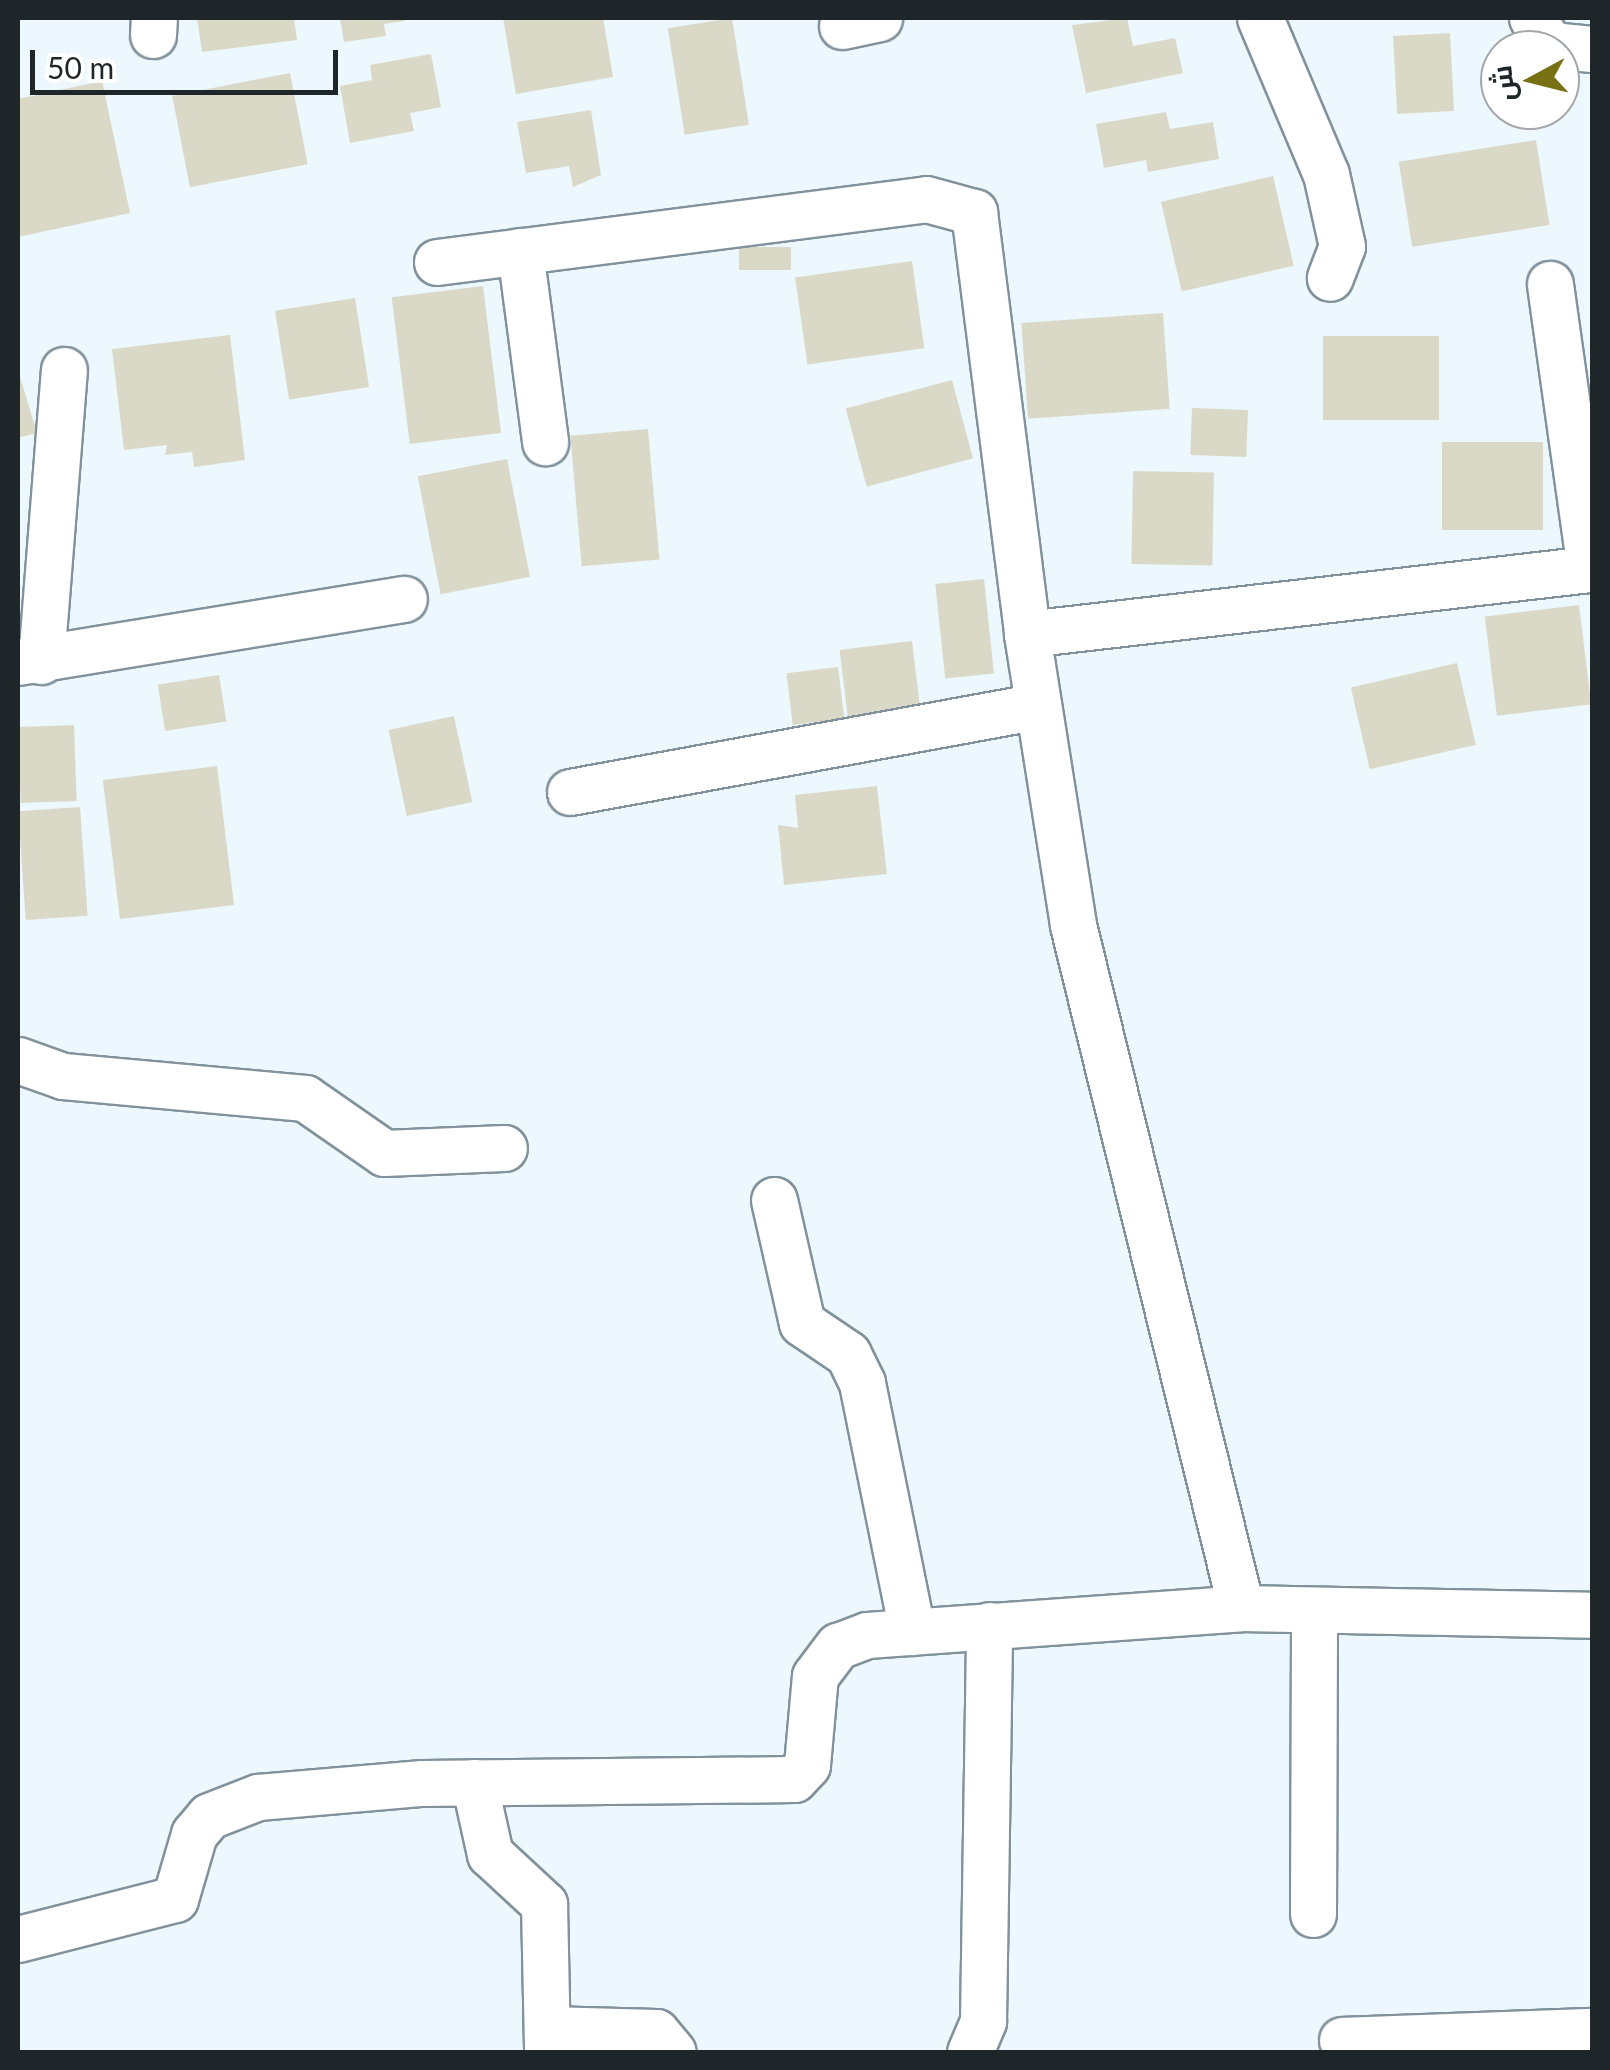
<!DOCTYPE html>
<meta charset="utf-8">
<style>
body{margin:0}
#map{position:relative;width:1610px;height:2070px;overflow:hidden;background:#ecf8fe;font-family:Lato,Cairo,sans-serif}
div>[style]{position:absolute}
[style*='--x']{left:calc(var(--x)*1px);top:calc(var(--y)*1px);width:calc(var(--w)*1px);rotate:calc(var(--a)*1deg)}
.building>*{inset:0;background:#dad9c7;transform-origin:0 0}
.roads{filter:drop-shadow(2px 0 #81929c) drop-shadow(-2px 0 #81929c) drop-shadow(0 2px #81929c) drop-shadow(0 -2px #81929c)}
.minor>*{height:45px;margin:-22.5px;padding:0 22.5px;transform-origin:22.5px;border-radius:22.5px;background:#fff}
span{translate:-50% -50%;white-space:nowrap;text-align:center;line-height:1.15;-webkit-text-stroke:10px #fff;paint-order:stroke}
.frame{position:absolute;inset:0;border:20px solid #1f262a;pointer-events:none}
.north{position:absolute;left:1480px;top:30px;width:100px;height:100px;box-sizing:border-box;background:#fff;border:2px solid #a5a8aa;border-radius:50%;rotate:263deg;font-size:28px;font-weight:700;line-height:40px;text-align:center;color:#1f262a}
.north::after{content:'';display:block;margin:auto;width:35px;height:45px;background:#787113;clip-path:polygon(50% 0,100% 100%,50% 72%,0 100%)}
.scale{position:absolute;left:30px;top:50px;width:308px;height:45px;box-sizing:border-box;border:5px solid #1f262a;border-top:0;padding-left:12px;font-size:30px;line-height:35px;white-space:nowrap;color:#1f262a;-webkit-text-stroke:8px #fff;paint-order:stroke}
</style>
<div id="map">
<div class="building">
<div style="clip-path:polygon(197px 18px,294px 18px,297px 40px,202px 52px)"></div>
<div style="clip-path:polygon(340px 18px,403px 18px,404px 21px,384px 24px,386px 36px,344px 42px)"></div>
<div style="clip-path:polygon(503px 18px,603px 18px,613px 77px,516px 94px)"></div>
<div style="left:732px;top:18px;width:108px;height:65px;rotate:81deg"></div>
<div style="clip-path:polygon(1127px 18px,1133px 46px,1175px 38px,1183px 73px,1086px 93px,1072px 25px)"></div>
<div style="left:1450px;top:33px;width:78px;height:57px;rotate:87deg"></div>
<div style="clip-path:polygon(431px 54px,441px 107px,410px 113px,414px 131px,350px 143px,340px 86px,372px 80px,370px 65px)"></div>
<div style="left:290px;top:73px;width:93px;height:120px;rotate:79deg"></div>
<div style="clip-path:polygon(102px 81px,130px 213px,18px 237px,18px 99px)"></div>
<div style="clip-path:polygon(591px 110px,601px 175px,573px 187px,569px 166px,526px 173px,517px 122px)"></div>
<div style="clip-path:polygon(1166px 112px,1170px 129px,1213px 122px,1219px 159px,1148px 172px,1146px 160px,1104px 168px,1096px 124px)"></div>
<div style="left:1536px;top:140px;width:86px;height:139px;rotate:81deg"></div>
<div style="left:1273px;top:176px;width:92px;height:115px;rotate:77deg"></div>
<div style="left:791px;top:247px;width:23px;height:52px;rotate:90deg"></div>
<div style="left:912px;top:261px;width:88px;height:118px;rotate:82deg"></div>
<div style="left:483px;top:286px;width:148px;height:92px;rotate:83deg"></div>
<div style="left:355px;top:298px;width:90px;height:81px;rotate:81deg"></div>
<div style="left:1163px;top:313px;width:96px;height:142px;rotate:86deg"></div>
<div style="clip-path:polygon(230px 335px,245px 460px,194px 467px,192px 452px,165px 455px,167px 445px,124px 450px,112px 349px)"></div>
<div style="left:1323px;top:336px;width:116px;height:84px"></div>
<div style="clip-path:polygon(18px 370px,37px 433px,18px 438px)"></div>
<div style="left:952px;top:380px;width:81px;height:110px;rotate:75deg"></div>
<div style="left:1192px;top:408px;width:56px;height:47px;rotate:2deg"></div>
<div style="left:648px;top:429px;width:131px;height:78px;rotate:85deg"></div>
<div style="left:1442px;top:442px;width:101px;height:88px"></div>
<div style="left:507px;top:459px;width:120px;height:91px;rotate:79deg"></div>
<div style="left:1133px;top:471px;width:81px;height:93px;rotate:1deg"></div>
<div style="left:984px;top:579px;width:95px;height:49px;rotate:84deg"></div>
<div style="left:1579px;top:605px;width:100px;height:95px;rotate:83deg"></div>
<div style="left:912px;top:641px;width:78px;height:73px;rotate:83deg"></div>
<div style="left:1457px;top:663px;width:84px;height:109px;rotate:77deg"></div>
<div style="left:838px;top:667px;width:52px;height:52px;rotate:83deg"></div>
<div style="left:219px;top:675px;width:47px;height:62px;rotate:81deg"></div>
<div style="left:454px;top:716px;width:88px;height:67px;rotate:78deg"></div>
<div style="left:74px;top:725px;width:76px;height:56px;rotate:88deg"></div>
<div style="left:217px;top:766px;width:140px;height:115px;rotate:83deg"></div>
<div style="clip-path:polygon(877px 786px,887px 874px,784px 885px,778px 825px,798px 828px,795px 795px)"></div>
<div style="left:80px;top:807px;width:109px;height:62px;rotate:86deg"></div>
</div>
<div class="roads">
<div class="minor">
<div style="--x:1260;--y:18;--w:169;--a:67.1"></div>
<div style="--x:1326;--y:174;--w:74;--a:77.5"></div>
<div style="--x:1342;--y:246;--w:34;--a:111"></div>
<div style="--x:1532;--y:18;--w:33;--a:55"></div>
<div style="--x:1551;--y:45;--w:41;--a:5.6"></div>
<div style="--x:842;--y:26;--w:38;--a:-12"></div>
<div style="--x:153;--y:35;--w:17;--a:-87"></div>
<div style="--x:520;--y:251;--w:193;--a:82.5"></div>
<div style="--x:437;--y:262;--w:493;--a:-7.3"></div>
<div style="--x:926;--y:199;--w:50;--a:15.2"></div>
<div style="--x:974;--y:212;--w:425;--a:82.8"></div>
<div style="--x:1027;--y:634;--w:295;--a:81"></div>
<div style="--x:1073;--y:925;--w:703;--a:76.18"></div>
<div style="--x:1027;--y:634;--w:567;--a:-6.59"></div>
<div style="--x:1590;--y:569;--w:288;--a:-98"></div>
<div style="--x:41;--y:661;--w:292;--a:-85.5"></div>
<div style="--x:18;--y:662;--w:391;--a:-9.3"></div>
<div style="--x:570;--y:792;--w:476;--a:-10.4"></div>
<div style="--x:18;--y:1060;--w:48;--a:19.6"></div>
<div style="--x:63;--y:1076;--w:243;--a:5.2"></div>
<div style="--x:305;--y:1098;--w:96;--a:34.8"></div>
<div style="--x:384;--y:1153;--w:120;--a:-2.4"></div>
<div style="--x:774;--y:1200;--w:126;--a:77.2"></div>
<div style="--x:802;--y:1323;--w:55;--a:34"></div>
<div style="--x:848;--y:1354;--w:32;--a:64"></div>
<div style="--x:862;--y:1383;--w:254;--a:78.6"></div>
<div style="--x:474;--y:1782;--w:74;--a:77.5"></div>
<div style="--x:490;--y:1854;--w:74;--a:42.8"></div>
<div style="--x:544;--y:1904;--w:148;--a:88.8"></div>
<div style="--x:1313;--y:1914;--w:299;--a:-89.8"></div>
<div style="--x:18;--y:1939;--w:162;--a:-14.3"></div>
<div style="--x:175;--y:1899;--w:68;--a:-73.7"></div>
<div style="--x:194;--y:1834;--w:23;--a:-50"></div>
<div style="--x:209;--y:1816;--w:53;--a:-21.2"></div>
<div style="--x:258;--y:1797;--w:165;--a:-4.9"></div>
<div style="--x:422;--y:1783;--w:372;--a:-0.6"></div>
<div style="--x:794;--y:1779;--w:19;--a:-47"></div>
<div style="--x:807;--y:1765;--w:89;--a:-84.9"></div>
<div style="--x:815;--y:1676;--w:38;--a:-53"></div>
<div style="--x:838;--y:1646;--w:31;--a:-21"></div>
<div style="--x:867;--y:1635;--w:375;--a:-4.1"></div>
<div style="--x:1241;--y:1608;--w:351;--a:1.1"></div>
<div style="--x:547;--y:2029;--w:109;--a:1.6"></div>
<div style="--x:656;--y:2032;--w:26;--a:50"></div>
<div style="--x:1342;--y:2040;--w:250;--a:-2.1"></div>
<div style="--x:970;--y:2052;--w:34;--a:-67"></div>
<div style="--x:983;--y:2021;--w:396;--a:-89.1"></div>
</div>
</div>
<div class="frame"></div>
<div class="north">ش</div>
<div class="scale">50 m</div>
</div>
